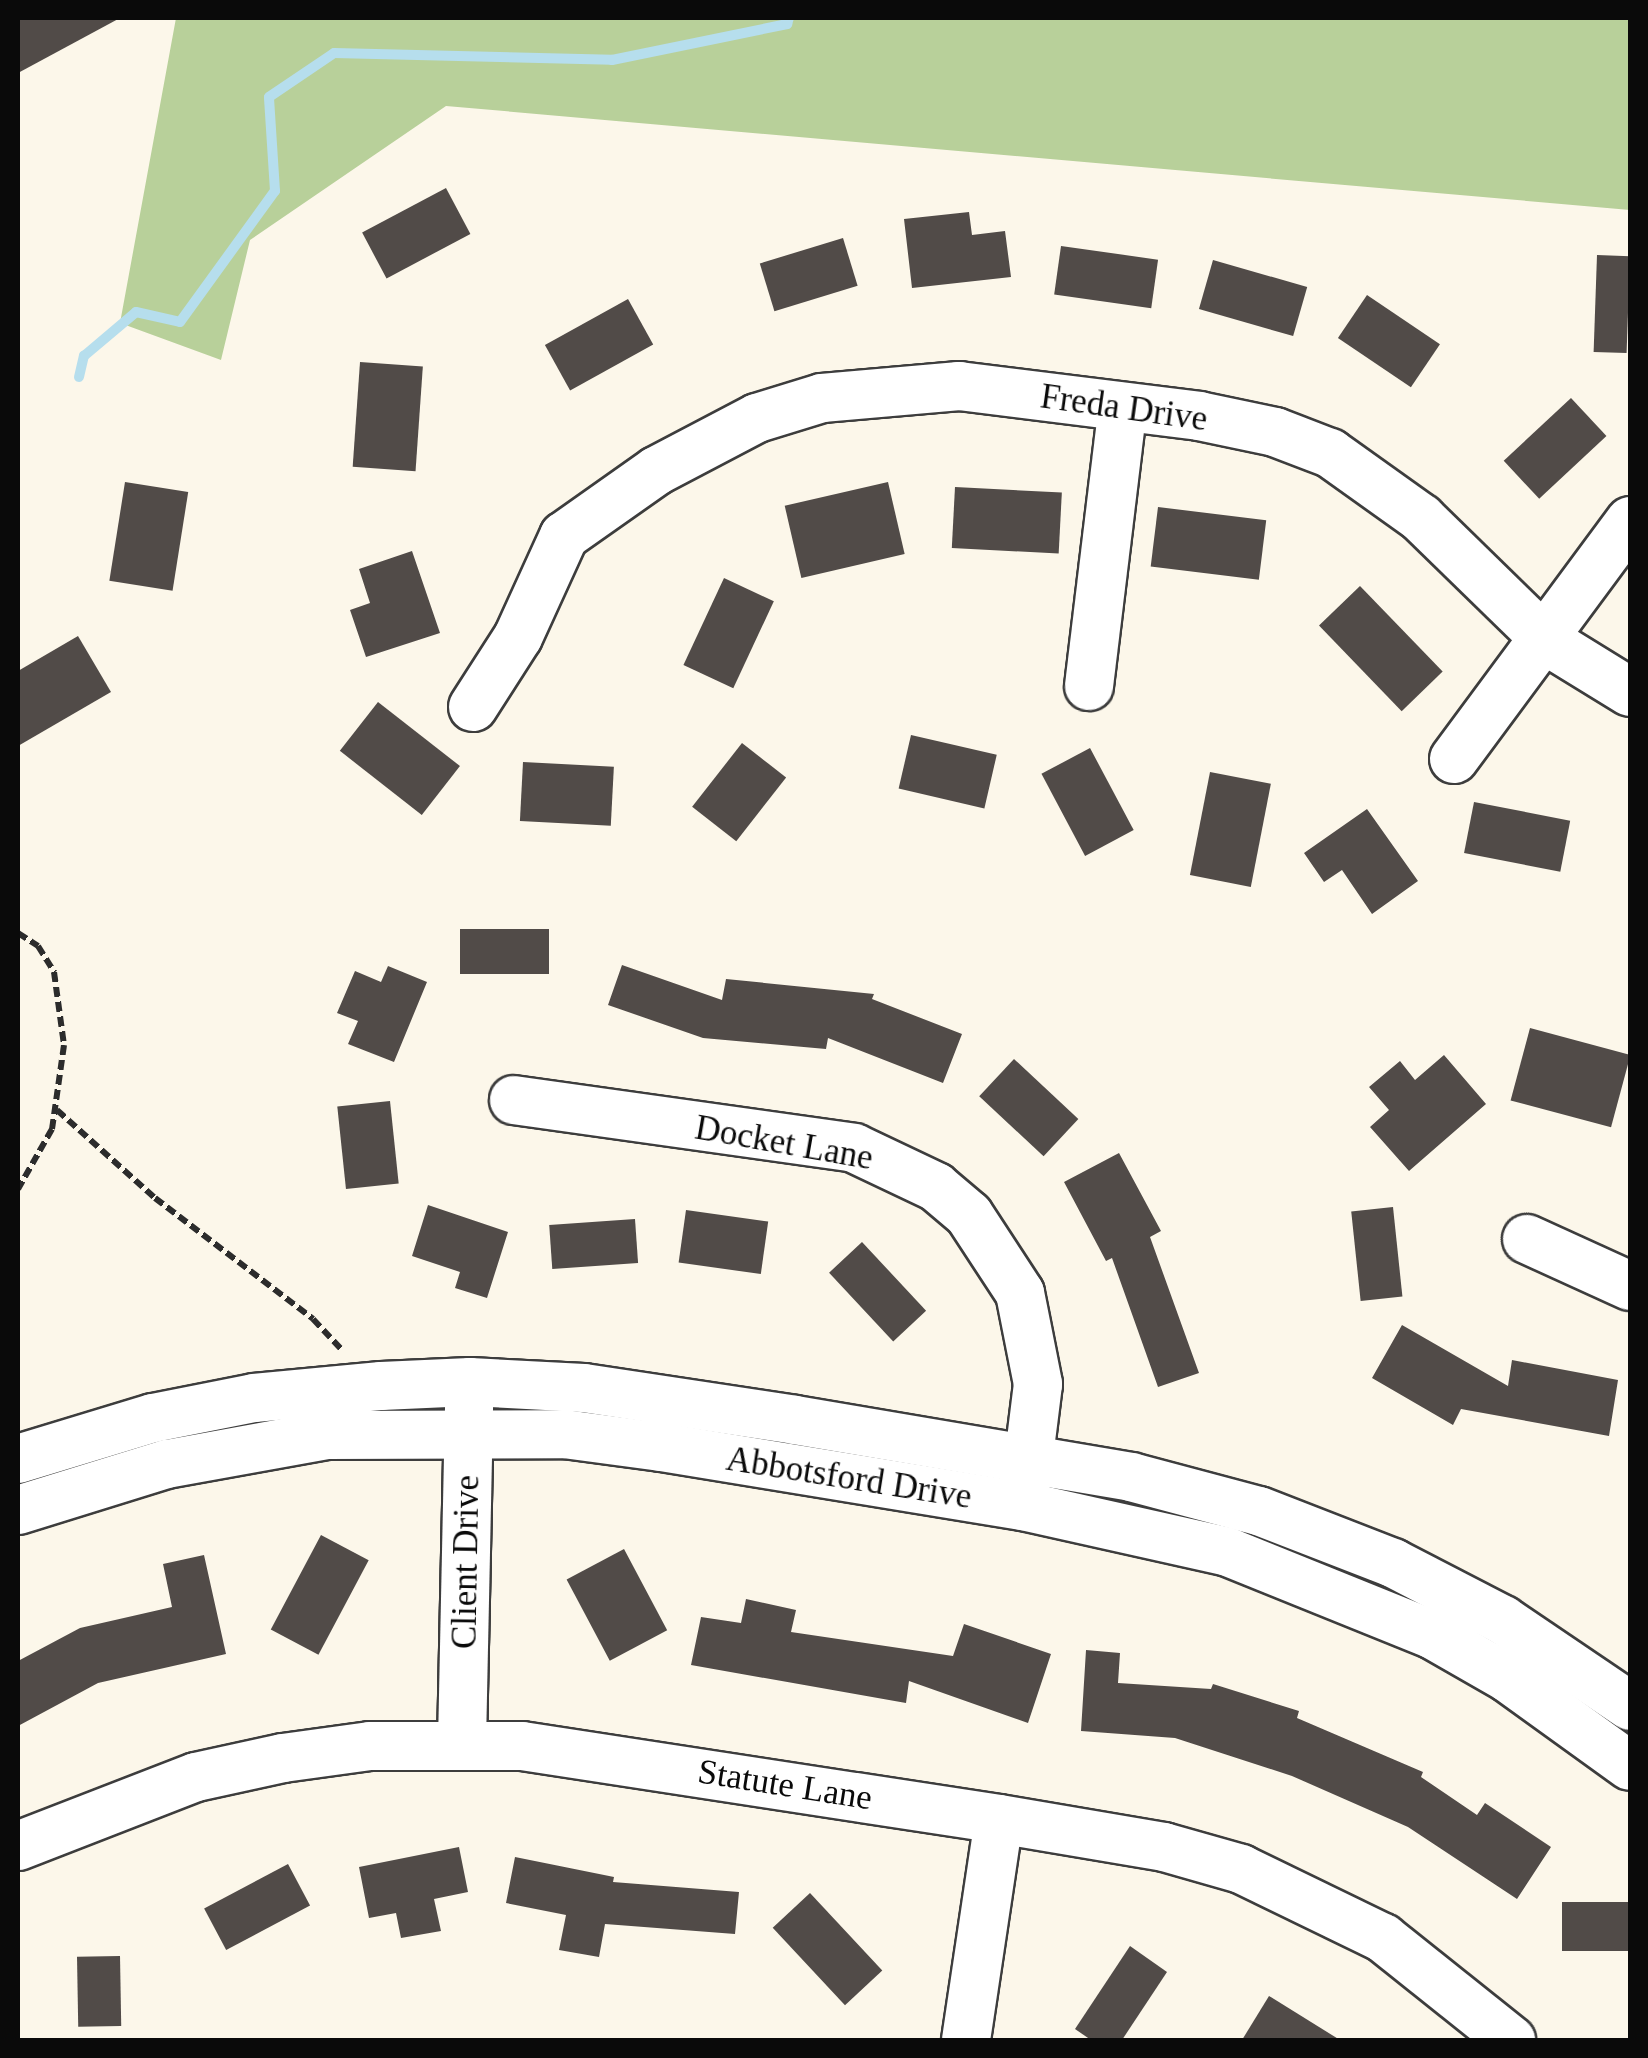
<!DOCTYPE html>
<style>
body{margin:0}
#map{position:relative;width:1648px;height:2058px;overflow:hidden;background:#fcf7ea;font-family:Georgia,serif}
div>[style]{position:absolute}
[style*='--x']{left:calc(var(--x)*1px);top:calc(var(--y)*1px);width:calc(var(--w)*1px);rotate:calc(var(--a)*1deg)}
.forest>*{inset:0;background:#b8d09a}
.stream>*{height:10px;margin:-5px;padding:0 5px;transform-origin:5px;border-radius:5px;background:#b6deed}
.building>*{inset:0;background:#514b48;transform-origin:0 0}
.path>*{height:6px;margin-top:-3px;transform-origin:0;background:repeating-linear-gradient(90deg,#2c2c2c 0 10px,transparent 0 15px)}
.roads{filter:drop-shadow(2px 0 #3d3d3d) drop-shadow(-2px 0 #3d3d3d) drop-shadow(0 2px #3d3d3d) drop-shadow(0 -2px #3d3d3d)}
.minor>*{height:48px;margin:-24px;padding:0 24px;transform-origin:24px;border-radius:24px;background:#fff}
span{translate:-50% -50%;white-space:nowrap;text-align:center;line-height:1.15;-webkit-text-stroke:10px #fff;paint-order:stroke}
.street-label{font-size:35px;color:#0a0a0a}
.frame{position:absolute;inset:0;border:20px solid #0a0a0a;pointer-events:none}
</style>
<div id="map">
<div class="forest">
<div style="clip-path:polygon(176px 18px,1630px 18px,1630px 210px,446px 106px,250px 240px,221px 360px,120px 323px)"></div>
</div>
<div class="stream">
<div style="--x:79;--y:377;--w:22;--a:-77"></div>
<div style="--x:84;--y:356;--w:68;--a:-40.2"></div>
<div style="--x:136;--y:312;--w:45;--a:12.8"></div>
<div style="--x:180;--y:322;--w:162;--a:-54.1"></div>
<div style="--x:275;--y:191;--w:94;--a:-93.7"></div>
<div style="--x:269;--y:97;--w:78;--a:-34.1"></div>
<div style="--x:334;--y:53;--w:278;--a:1.4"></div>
<div style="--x:612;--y:60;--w:179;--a:-11.6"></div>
<div style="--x:787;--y:24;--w:6;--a:-72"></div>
</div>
<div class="building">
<div style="clip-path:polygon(18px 18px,120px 18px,18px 73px)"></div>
<div style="left:446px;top:188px;width:52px;height:95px;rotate:62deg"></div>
<div style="clip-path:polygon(969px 212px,972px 235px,1005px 231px,1011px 277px,912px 288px,904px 219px)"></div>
<div style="left:843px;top:238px;width:50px;height:87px;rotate:73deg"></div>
<div style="left:1061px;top:246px;width:98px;height:49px;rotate:8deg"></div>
<div style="left:1597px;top:255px;width:33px;height:97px;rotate:2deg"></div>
<div style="left:1213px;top:260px;width:98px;height:51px;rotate:16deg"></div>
<div style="left:1367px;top:295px;width:88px;height:52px;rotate:34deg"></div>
<div style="left:628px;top:299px;width:52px;height:95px;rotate:61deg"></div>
<div style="left:360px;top:362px;width:63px;height:105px;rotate:4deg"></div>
<div style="left:1571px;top:398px;width:52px;height:92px;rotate:47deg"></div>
<div style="left:125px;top:482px;width:64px;height:100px;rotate:9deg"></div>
<div style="left:888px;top:482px;width:74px;height:106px;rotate:77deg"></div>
<div style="left:955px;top:487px;width:107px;height:61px;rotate:3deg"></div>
<div style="left:1158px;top:507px;width:109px;height:60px;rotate:7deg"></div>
<div style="clip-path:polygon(412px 551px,440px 633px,366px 657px,350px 610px,370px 603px,359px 569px)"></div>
<div style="left:724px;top:578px;width:55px;height:96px;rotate:25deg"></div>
<div style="left:1360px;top:586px;width:119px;height:57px;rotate:46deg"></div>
<div style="clip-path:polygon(78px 636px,111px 692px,18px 746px,18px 671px)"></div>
<div style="left:378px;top:702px;width:104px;height:62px;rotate:38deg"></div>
<div style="left:911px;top:735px;width:88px;height:55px;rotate:13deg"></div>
<div style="left:742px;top:743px;width:56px;height:81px;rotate:38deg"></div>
<div style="left:1090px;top:748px;width:93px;height:55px;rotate:62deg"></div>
<div style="left:523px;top:762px;width:91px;height:59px;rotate:3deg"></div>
<div style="left:1210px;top:772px;width:62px;height:105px;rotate:11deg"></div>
<div style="left:1474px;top:802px;width:98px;height:52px;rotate:11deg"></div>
<div style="clip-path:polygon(1367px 809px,1418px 881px,1372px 914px,1342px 870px,1324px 882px,1304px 853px)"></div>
<div style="left:549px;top:929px;width:45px;height:89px;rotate:90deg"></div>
<div style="clip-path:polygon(622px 965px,722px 1000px,726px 979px,874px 994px,872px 999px,962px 1034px,943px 1083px,828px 1038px,826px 1049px,703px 1038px,608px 1005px)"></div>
<div style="clip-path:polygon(388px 966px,427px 982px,394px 1062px,348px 1044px,358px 1021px,337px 1013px,355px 971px,381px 982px)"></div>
<div style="left:1530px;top:1028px;width:104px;height:75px;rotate:15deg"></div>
<div style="clip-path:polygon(1444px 1055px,1486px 1104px,1409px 1171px,1370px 1127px,1389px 1110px,1369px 1087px,1400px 1061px,1415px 1080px)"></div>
<div style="left:1014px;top:1059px;width:88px;height:51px;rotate:43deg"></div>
<div style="left:390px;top:1101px;width:83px;height:53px;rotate:84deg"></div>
<div style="clip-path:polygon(1119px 1153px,1161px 1231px,1150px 1237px,1199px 1373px,1158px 1387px,1112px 1258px,1106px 1261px,1064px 1182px)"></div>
<div style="clip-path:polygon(428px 1205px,508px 1232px,487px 1298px,455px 1288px,460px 1272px,412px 1256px)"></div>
<div style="left:1393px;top:1207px;width:90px;height:42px;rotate:84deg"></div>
<div style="left:686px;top:1210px;width:83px;height:53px;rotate:8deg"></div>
<div style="left:635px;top:1219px;width:44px;height:86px;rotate:86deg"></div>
<div style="left:862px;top:1242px;width:94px;height:45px;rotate:47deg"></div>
<div style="clip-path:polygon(1402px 1325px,1508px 1386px,1512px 1360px,1618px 1380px,1609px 1436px,1461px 1409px,1453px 1425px,1372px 1378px)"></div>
<div style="left:321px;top:1535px;width:54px;height:107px;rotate:28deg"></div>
<div style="left:624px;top:1549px;width:92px;height:65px;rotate:62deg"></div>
<div style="clip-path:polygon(204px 1555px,226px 1654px,98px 1683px,18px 1726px,18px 1661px,80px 1628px,172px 1607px,163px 1564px)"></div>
<div style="clip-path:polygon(746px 1599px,796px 1610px,791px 1632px,953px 1656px,964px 1624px,1051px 1654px,1028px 1723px,909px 1681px,906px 1703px,691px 1665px,701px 1617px,741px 1623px)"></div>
<div style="clip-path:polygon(1086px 1650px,1120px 1653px,1118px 1683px,1211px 1689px,1213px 1684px,1299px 1711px,1297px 1718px,1423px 1772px,1421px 1777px,1477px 1815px,1485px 1803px,1551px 1847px,1517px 1899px,1408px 1827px,1292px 1776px,1175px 1738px,1081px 1731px)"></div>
<div style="clip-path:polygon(459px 1847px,468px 1892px,434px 1899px,441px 1931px,401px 1938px,396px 1913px,369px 1918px,359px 1867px)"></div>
<div style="clip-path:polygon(515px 1857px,614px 1877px,613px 1882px,739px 1892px,735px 1934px,605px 1924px,599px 1957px,559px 1950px,566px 1915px,506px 1903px)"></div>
<div style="left:288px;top:1864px;width:47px;height:95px;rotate:62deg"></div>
<div style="left:810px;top:1893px;width:106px;height:51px;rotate:47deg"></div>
<div style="left:1562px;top:1902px;width:68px;height:49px"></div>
<div style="clip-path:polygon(1130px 1946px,1167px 1972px,1122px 2040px,1091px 2040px,1075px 2029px)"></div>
<div style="left:120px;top:1956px;width:70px;height:43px;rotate:89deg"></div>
<div style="clip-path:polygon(1269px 1996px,1340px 2040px,1242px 2040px)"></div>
</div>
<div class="path">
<div style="--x:18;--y:933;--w:24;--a:33"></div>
<div style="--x:38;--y:946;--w:31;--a:58"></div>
<div style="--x:54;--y:972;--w:74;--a:82.2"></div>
<div style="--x:64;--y:1045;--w:85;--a:98.1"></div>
<div style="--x:52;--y:1129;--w:69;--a:119.5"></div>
<div style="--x:57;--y:1110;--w:132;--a:41.9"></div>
<div style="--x:155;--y:1198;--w:199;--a:37.4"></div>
<div style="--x:313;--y:1319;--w:42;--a:46.9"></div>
</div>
<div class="roads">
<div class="minor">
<div style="--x:1089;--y:686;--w:281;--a:-83.1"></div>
<div style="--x:473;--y:707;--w:83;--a:-57.3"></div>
<div style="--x:518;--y:637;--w:111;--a:-65.5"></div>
<div style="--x:564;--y:536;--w:113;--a:-35.2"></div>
<div style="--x:656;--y:471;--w:114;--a:-27.7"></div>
<div style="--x:757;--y:418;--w:68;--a:-17.1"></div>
<div style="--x:822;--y:398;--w:138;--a:-5"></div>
<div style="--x:959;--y:386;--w:242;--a:7.1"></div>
<div style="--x:1199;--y:416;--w:78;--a:11.9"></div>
<div style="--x:1275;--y:432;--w:59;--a:20.9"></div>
<div style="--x:1330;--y:453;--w:112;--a:35.5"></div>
<div style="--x:1421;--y:518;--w:176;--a:44.3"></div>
<div style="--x:1547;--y:641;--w:97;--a:31.6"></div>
<div style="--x:1454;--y:759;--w:296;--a:-53.5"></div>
<div style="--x:514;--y:1100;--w:343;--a:8"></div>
<div style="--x:854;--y:1148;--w:91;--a:25.4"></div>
<div style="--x:936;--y:1187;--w:43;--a:40.3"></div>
<div style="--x:969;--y:1215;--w:93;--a:56.8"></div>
<div style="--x:1020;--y:1293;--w:93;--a:78.8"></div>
<div style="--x:1038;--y:1384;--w:105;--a:97.1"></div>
<div style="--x:1527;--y:1239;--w:113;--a:24.5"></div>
<div style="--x:18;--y:1459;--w:141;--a:-16.9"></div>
<div style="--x:153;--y:1418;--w:103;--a:-11.2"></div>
<div style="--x:254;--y:1398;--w:128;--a:-5.4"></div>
<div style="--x:381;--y:1386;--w:89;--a:-2.6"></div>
<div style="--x:470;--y:1382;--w:114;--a:3"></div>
<div style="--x:584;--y:1388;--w:213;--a:8.6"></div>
<div style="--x:795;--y:1420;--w:341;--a:9.6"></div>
<div style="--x:1131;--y:1477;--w:132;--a:14.9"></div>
<div style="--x:1259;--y:1511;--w:144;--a:21.2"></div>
<div style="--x:1393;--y:1563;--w:124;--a:27.4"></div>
<div style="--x:1503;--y:1620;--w:153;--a:34.1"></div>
<div style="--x:18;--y:1510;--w:156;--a:-17.2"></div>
<div style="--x:167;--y:1464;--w:162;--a:-10.3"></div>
<div style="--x:326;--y:1435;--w:238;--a:-0.2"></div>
<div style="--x:564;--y:1434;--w:98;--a:7.6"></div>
<div style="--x:661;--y:1447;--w:367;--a:9.3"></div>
<div style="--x:1023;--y:1506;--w:210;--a:12.6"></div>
<div style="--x:1228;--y:1552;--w:221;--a:22"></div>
<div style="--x:1433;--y:1635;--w:86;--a:29.8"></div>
<div style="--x:1508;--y:1678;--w:150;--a:35.8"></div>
<div style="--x:462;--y:1743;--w:342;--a:-88.8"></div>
<div style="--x:18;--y:1846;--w:191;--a:-21.2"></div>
<div style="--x:196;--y:1777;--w:89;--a:-12.3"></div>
<div style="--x:283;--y:1758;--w:88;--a:-7.9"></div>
<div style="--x:370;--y:1746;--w:152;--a:0"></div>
<div style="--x:522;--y:1746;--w:483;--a:8.7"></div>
<div style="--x:999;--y:1819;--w:167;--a:9.6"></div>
<div style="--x:1164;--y:1847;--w:80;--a:15.9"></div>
<div style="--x:1241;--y:1869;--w:158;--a:25.9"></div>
<div style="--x:1383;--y:1938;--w:164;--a:38.6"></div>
<div style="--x:966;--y:2040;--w:223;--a:-81.5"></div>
</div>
</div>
<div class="street-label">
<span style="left:1124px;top:408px;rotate:8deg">Freda Drive</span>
<span style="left:784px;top:1143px;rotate:10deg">Docket Lane</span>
<span style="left:849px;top:1478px;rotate:9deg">Abbotsford Drive</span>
<span style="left:466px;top:1562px;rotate:-89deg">Client Drive</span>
<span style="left:785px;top:1785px;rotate:9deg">Statute Lane</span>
</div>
<div class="frame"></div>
</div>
